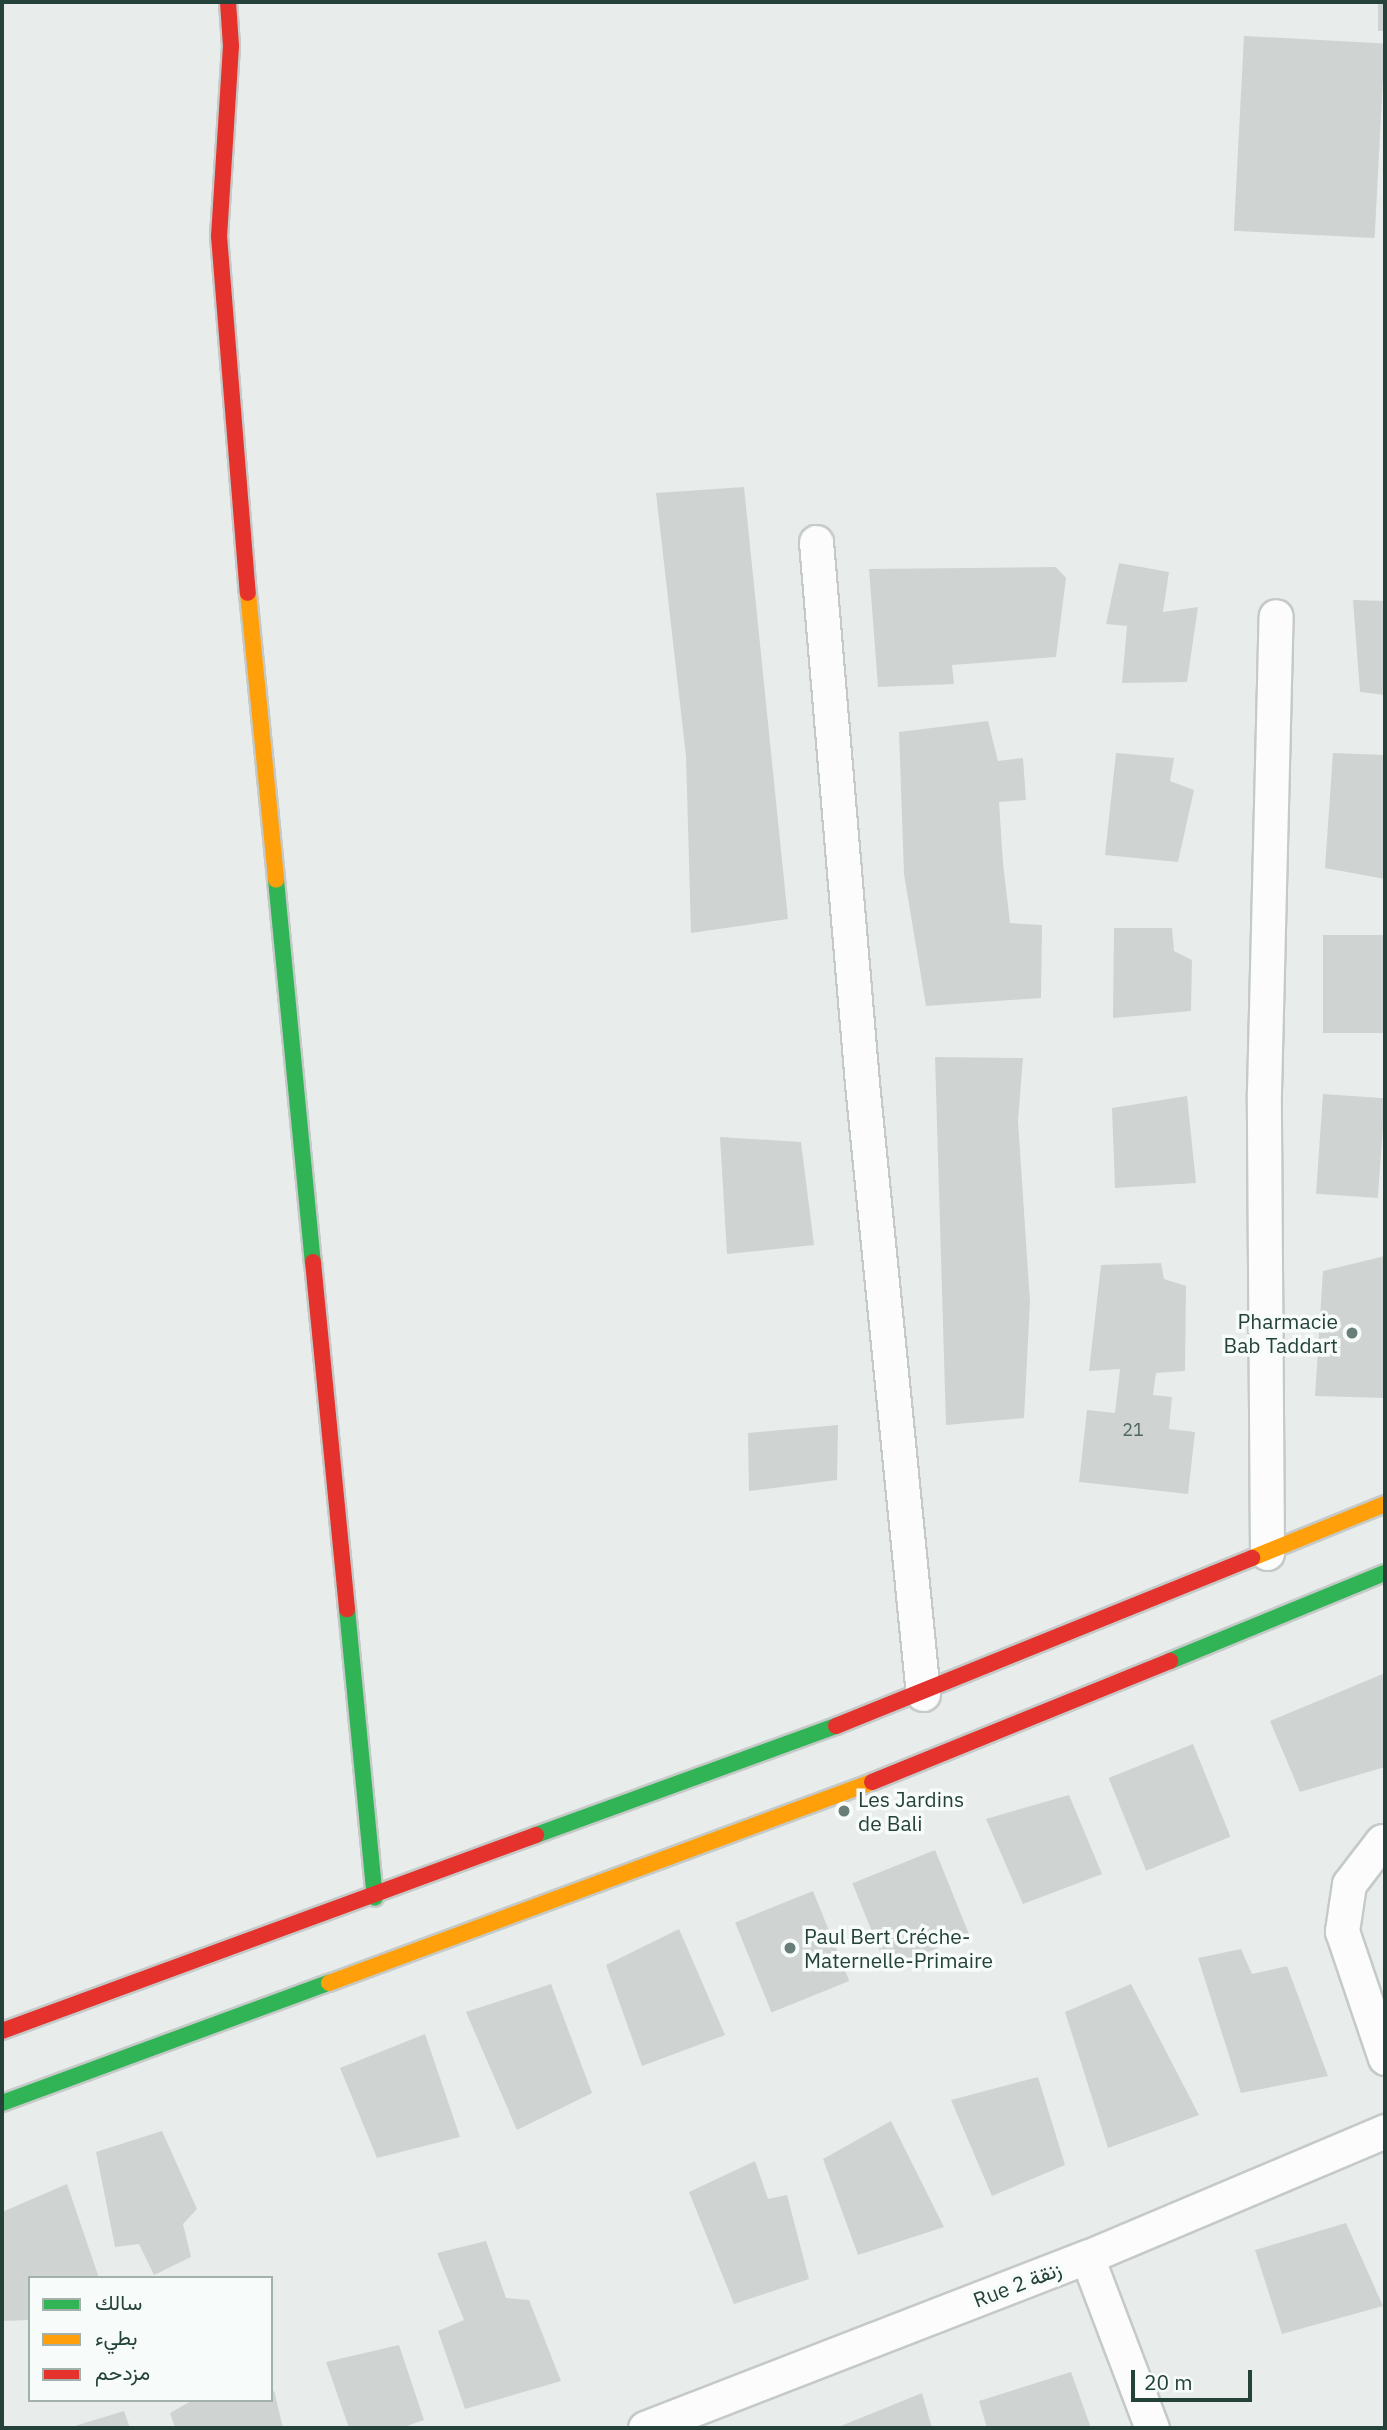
<!DOCTYPE html>
<meta charset="utf-8">
<style>
body{margin:0}
#map{position:relative;width:1387px;height:2430px;overflow:hidden;background:#e8edeb;font-family:"IBM Plex Sans",Vazirmatn,sans-serif}
div>[style]{position:absolute}
[style*='--x']{left:calc(var(--x)*1px);top:calc(var(--y)*1px);width:calc(var(--w)*1px);rotate:calc(var(--a)*1deg)}
.building>*{inset:0;background:#cfd4d2;transform-origin:0 0}
.roads{filter:drop-shadow(2px 0 #c5cac8) drop-shadow(-2px 0 #c5cac8) drop-shadow(0 2px #c5cac8) drop-shadow(0 -2px #c5cac8)}
.street>*{height:33px;margin:-16.5px;padding:0 16.5px;transform-origin:16.5px;border-radius:16.5px;background:#fcfcfc}
.fast>*{height:16px;margin:-8px;padding:0 8px;transform-origin:8px;border-radius:8px;background:#30b455}
.slow>*{height:16px;margin:-8px;padding:0 8px;transform-origin:8px;border-radius:8px;background:#ff9f0a}
.jam>*{height:16px;margin:-8px;padding:0 8px;transform-origin:8px;border-radius:8px;background:#e5322d}
.dots>*{width:19px;height:19px;translate:-50% -50%;box-sizing:border-box;border:4px solid #f7fbf9;border-radius:50%}
span{translate:-50% -50%;white-space:nowrap;text-align:center;line-height:1.15;-webkit-text-stroke:7px #f7fbf9;paint-order:stroke}
.number-label{font-size:18px;color:#506761}
.number-label span{-webkit-text-stroke-width:0}
.poi-label{font-size:21px;color:#24423a}
.right{translate:-100% -50%;text-align:right}
.left{translate:0 -50%;text-align:left}
.street-label{font-size:21px;color:#24423a}
.frame{position:absolute;inset:0;border:4px solid #24423a;pointer-events:none}
.legend{position:absolute;left:28px;top:2276px;width:245px;height:126px;box-sizing:border-box;background:#f7fbf9;border:2px solid #a3b1ad;margin:0;padding:9px 12px;list-style:none;font-size:21px;color:#24423a}
.legend li{display:flex;align-items:center;gap:14px;height:35px}
.legend b{width:35px;border:2px solid #a3b1ad}
.scale{position:absolute;left:1131px;top:2370px;width:121px;height:32px;box-sizing:border-box;border:4px solid #24423a;border-top:0;padding-left:9px;font-size:21px;line-height:24px;white-space:nowrap;color:#24423a;-webkit-text-stroke:5px #f7fbf9;paint-order:stroke}
</style>
<div id="map">
<div class="building">
<div style="left:1378px;top:2px;width:7px;height:29px"></div>
<div style="left:1244px;top:36px;width:141px;height:195px;rotate:3deg"></div>
<div style="clip-path:polygon(744px 487px,788px 919px,691px 933px,686px 756px,656px 493px)"></div>
<div style="clip-path:polygon(1119px 563px,1169px 572px,1163px 612px,1198px 607px,1187px 682px,1122px 683px,1127px 626px,1106px 624px)"></div>
<div style="clip-path:polygon(1056px 567px,1066px 578px,1056px 657px,952px 665px,954px 684px,878px 687px,869px 569px)"></div>
<div style="clip-path:polygon(1353px 600px,1385px 601px,1385px 695px,1360px 692px)"></div>
<div style="clip-path:polygon(988px 721px,998px 761px,1023px 758px,1026px 800px,999px 802px,1003px 863px,1010px 923px,1042px 925px,1041px 998px,926px 1006px,904px 874px,899px 732px)"></div>
<div style="clip-path:polygon(1116px 753px,1174px 758px,1170px 781px,1194px 790px,1178px 862px,1105px 855px)"></div>
<div style="clip-path:polygon(1333px 753px,1385px 755px,1385px 879px,1325px 868px)"></div>
<div style="clip-path:polygon(1114px 928px,1172px 928px,1174px 951px,1192px 960px,1191px 1011px,1113px 1018px)"></div>
<div style="left:1385px;top:935px;width:98px;height:62px;rotate:90deg"></div>
<div style="clip-path:polygon(935px 1057px,1023px 1058px,1018px 1121px,1030px 1302px,1024px 1418px,946px 1425px)"></div>
<div style="left:1323px;top:1094px;width:62px;height:100px;rotate:4deg"></div>
<div style="clip-path:polygon(1187px 1096px,1196px 1183px,1115px 1188px,1112px 1108px)"></div>
<div style="clip-path:polygon(720px 1137px,801px 1142px,814px 1245px,727px 1254px)"></div>
<div style="clip-path:polygon(1385px 1256px,1385px 1398px,1315px 1396px,1323px 1271px)"></div>
<div style="clip-path:polygon(1161px 1263px,1164px 1279px,1186px 1286px,1185px 1371px,1156px 1373px,1153px 1395px,1172px 1397px,1169px 1429px,1195px 1432px,1188px 1494px,1079px 1482px,1087px 1410px,1115px 1413px,1120px 1369px,1089px 1371px,1101px 1265px)"></div>
<div style="clip-path:polygon(838px 1425px,837px 1480px,749px 1491px,748px 1433px)"></div>
<div style="clip-path:polygon(1385px 1673px,1385px 1767px,1300px 1792px,1270px 1721px)"></div>
<div style="left:1193px;top:1744px;width:100px;height:91px;rotate:68deg"></div>
<div style="clip-path:polygon(1069px 1795px,1102px 1874px,1023px 1904px,986px 1819px)"></div>
<div style="left:935px;top:1850px;width:92px;height:89px;rotate:68deg"></div>
<div style="left:813px;top:1891px;width:97px;height:84px;rotate:68deg"></div>
<div style="clip-path:polygon(679px 1929px,725px 2035px,642px 2066px,606px 1965px)"></div>
<div style="clip-path:polygon(1241px 1949px,1252px 1974px,1287px 1966px,1328px 2076px,1241px 2093px,1198px 1958px)"></div>
<div style="clip-path:polygon(551px 1984px,592px 2093px,517px 2130px,466px 2012px)"></div>
<div style="clip-path:polygon(1131px 1984px,1199px 2115px,1108px 2148px,1065px 2012px)"></div>
<div style="clip-path:polygon(425px 2034px,460px 2137px,377px 2158px,340px 2068px)"></div>
<div style="clip-path:polygon(1038px 2077px,1065px 2165px,992px 2196px,951px 2100px)"></div>
<div style="clip-path:polygon(891px 2121px,944px 2227px,858px 2255px,823px 2159px)"></div>
<div style="clip-path:polygon(162px 2131px,197px 2209px,183px 2224px,191px 2257px,154px 2275px,139px 2244px,115px 2247px,96px 2152px)"></div>
<div style="clip-path:polygon(755px 2161px,768px 2199px,787px 2195px,809px 2279px,734px 2304px,689px 2192px)"></div>
<div style="clip-path:polygon(67px 2184px,99px 2278px,30px 2278px,30px 2320px,2px 2321px,2px 2212px)"></div>
<div style="clip-path:polygon(1346px 2223px,1383px 2306px,1282px 2334px,1255px 2250px)"></div>
<div style="clip-path:polygon(486px 2241px,506px 2298px,529px 2300px,561px 2381px,465px 2409px,438px 2331px,464px 2320px,437px 2253px)"></div>
<div style="clip-path:polygon(399px 2345px,424px 2420px,401px 2428px,349px 2428px,326px 2362px)"></div>
<div style="clip-path:polygon(1071px 2372px,1091px 2428px,987px 2428px,979px 2401px)"></div>
<div style="clip-path:polygon(274px 2390px,283px 2428px,175px 2428px,170px 2413px,193px 2400px,271px 2400px)"></div>
<div style="clip-path:polygon(922px 2393px,932px 2428px,836px 2428px)"></div>
<div style="clip-path:polygon(124px 2411px,130px 2428px,68px 2428px)"></div>
</div>
<div class="roads">
<div class="street">
<div style="--x:816;--y:542;--w:543;--a:85.14"></div>
<div style="--x:862;--y:1083;--w:614;--a:84.3"></div>
<div style="--x:1267;--y:1553;--w:461;--a:-90.4"></div>
<div style="--x:1264;--y:1092;--w:476;--a:-88.6"></div>
<div style="--x:1382;--y:1841;--w:54;--a:127.5"></div>
<div style="--x:1349;--y:1884;--w:48;--a:98.5"></div>
<div style="--x:1342;--y:1931;--w:134;--a:71.3"></div>
<div style="--x:1087;--y:2257;--w:183;--a:69.2"></div>
<div style="--x:645;--y:2428;--w:474;--a:-21.2"></div>
<div style="--x:1087;--y:2257;--w:324;--a:-22.9"></div>
</div>
<div class="fast">
<div style="--x:276;--y:880;--w:384;--a:84.5"></div>
<div style="--x:347;--y:1609;--w:290;--a:84.5"></div>
<div style="--x:1170;--y:1661;--w:232;--a:-22.3"></div>
<div style="--x:536;--y:1835;--w:319;--a:-20"></div>
<div style="--x:2;--y:2103;--w:348;--a:-20.2"></div>
</div>
<div class="slow">
<div style="--x:248;--y:593;--w:288;--a:84.4"></div>
<div style="--x:1252;--y:1558;--w:144;--a:-22.1"></div>
<div style="--x:329;--y:1983;--w:579;--a:-20.31"></div>
</div>
<div class="jam">
<div style="--x:228;--y:2;--w:44;--a:86.1"></div>
<div style="--x:231;--y:46;--w:190;--a:93.6"></div>
<div style="--x:219;--y:236;--w:358;--a:85.4"></div>
<div style="--x:313;--y:1262;--w:349;--a:84.4"></div>
<div style="--x:836;--y:1726;--w:449;--a:-22"></div>
<div style="--x:872;--y:1782;--w:322;--a:-22.1"></div>
<div style="--x:2;--y:2031;--w:569;--a:-20.16"></div>
</div>
</div>
<div class="dots">
<div style="left:1352px;top:1333px;background:#697e78"></div>
<div style="left:844px;top:1811px;background:#697e78"></div>
<div style="left:790px;top:1948px;background:#697e78"></div>
</div>
<div class="number-label">
<span style="left:1133px;top:1430px">21</span>
</div>
<div class="poi-label">
<span class="right" style="left:1338px;top:1333px">Pharmacie<br>Bab Taddart</span>
<span class="left" style="left:858px;top:1811px">Les Jardins<br>de Bali</span>
<span class="left" style="left:804px;top:1948px">Paul Bert Créche-<br>Maternelle-Primaire</span>
</div>
<div class="street-label">
<span style="left:1017px;top:2284px;rotate:-21deg">Rue 2 زنقة</span>
</div>
<div class="frame"></div>
<ul class="legend">
<li><b style="height:9px;background:#30b455"></b>سالك</li>
<li><b style="height:9px;background:#ff9f0a"></b>بطيء</li>
<li><b style="height:9px;background:#e5322d"></b>مزدحم</li>
</ul>
<div class="scale">20 m</div>
</div>
